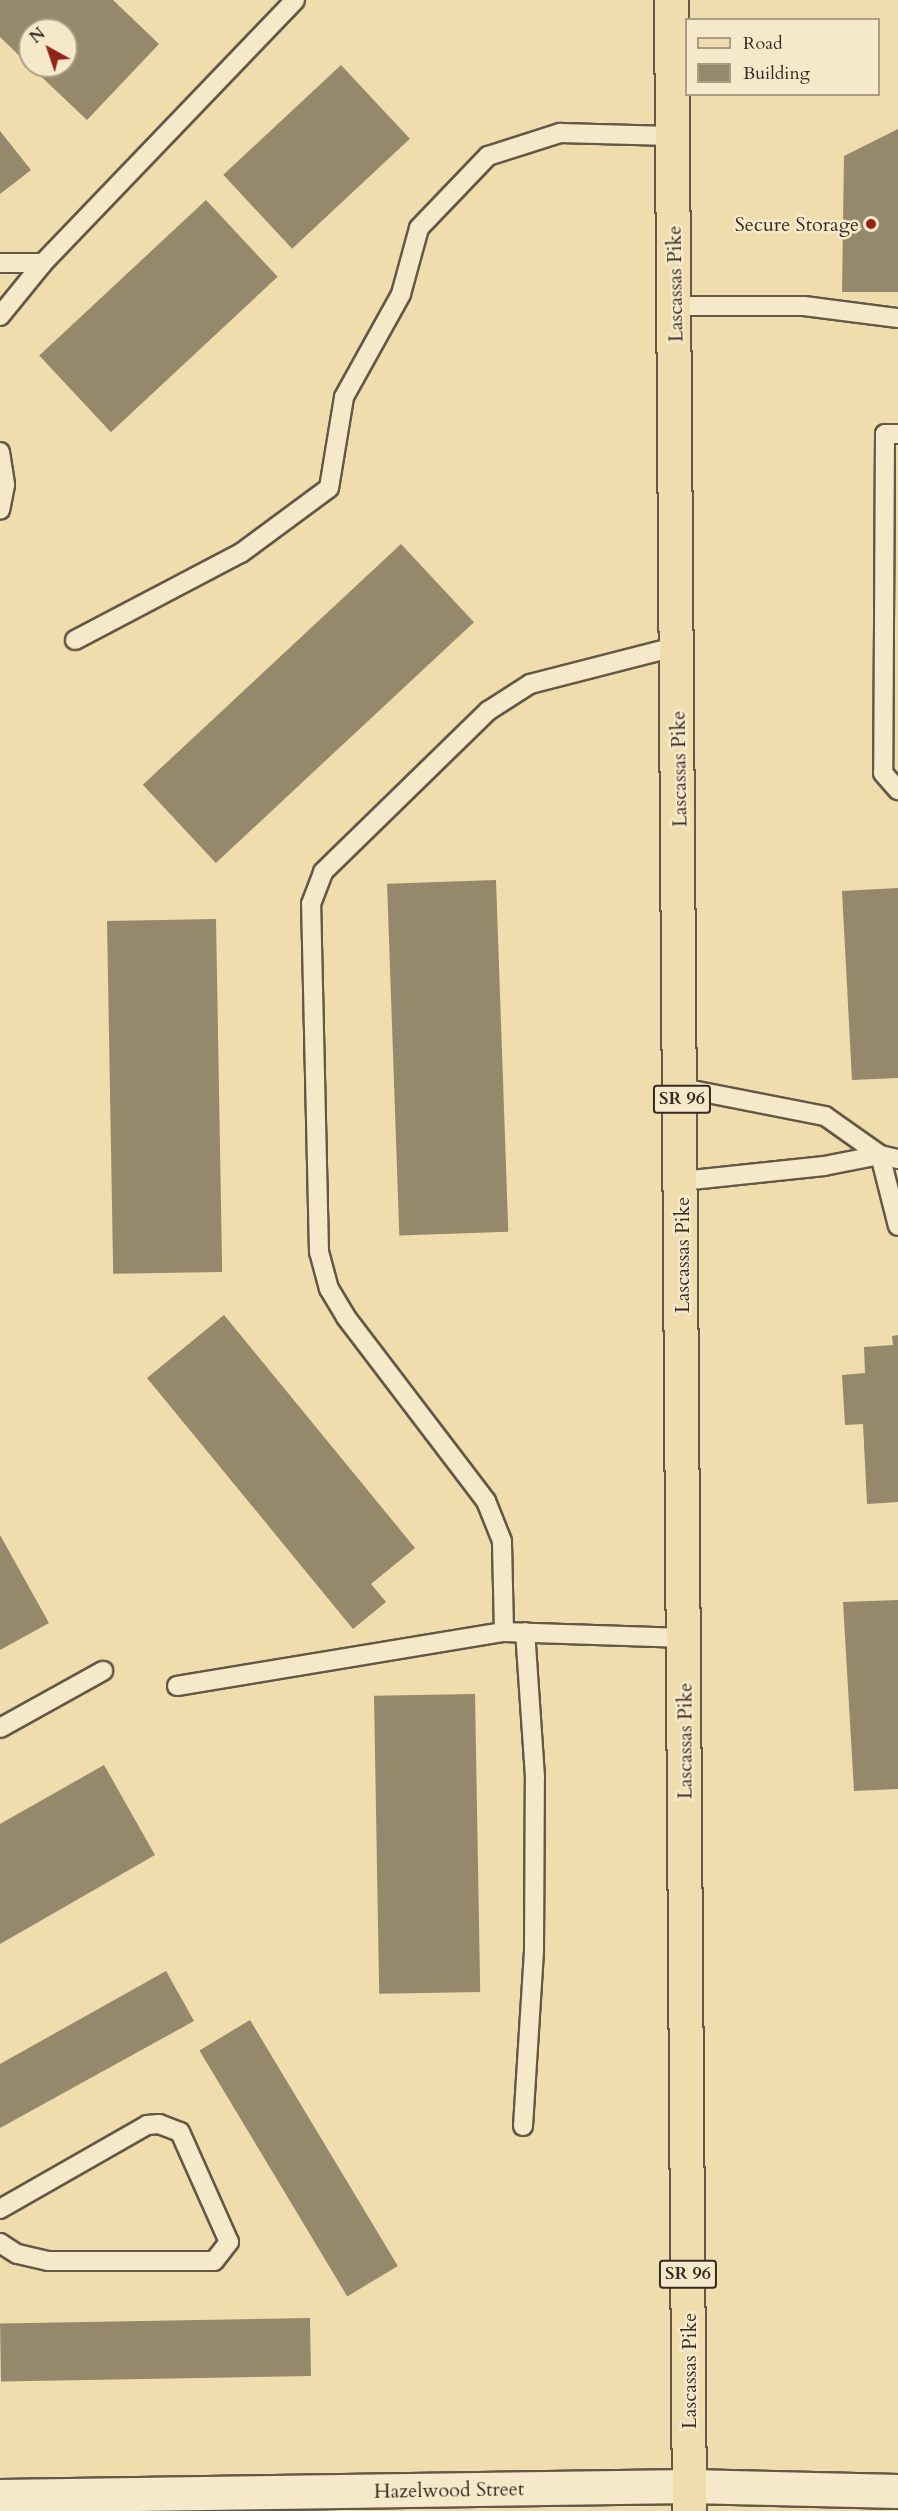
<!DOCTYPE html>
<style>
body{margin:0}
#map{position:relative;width:898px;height:2511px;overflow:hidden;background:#efddae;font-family:Cardo,serif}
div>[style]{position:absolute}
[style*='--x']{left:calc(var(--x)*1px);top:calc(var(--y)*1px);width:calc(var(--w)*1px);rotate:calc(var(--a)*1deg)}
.building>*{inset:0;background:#96886b;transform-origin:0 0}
.roads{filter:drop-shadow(2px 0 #645846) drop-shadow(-2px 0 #645846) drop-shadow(0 2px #645846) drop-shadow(0 -2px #645846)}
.lane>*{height:18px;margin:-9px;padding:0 9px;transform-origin:9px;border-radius:9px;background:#f5e9ca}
.street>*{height:33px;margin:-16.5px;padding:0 16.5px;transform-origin:16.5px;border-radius:16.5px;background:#f5e9ca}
.primary>*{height:33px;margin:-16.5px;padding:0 16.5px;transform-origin:16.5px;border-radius:16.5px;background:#efddae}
.dots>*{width:16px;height:16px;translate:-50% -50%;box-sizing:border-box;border:3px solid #f5e9ca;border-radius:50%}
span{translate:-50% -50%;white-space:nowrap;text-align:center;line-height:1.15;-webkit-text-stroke:5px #f5e9ca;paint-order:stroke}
.shield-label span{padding:2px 4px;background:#f5e9ca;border:2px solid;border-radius:4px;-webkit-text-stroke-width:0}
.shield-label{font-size:18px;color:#362b23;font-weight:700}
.poi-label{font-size:20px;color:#362b23}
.right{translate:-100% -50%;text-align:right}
.street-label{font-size:20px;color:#362b23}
.legend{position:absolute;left:685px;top:18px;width:195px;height:78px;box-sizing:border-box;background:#f5e9ca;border:2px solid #a99d87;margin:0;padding:8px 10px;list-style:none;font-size:18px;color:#362b23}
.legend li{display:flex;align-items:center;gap:12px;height:30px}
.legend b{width:30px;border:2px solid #a99d87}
.north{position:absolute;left:18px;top:18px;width:60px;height:60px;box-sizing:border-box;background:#f5e9ca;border:2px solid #a99d87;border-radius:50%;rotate:320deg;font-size:16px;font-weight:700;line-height:24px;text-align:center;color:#362b23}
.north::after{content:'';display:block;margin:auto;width:21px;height:27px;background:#8f2418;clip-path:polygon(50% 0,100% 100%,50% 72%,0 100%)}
</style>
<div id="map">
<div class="building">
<div style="clip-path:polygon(0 0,113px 0,159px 44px,87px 120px,30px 66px,66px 66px,66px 30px,30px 30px,30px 66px,0 37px)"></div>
<div style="left:341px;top:65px;width:101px;height:161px;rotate:47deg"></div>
<div style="clip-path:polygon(898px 129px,898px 292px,842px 292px,844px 156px)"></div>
<div style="clip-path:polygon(0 131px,31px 170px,0 194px)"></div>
<div style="left:206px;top:200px;width:105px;height:228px;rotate:47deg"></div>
<div style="left:401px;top:544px;width:107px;height:353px;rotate:47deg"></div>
<div style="left:496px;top:880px;width:352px;height:109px;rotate:88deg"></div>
<div style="clip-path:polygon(898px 888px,898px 1078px,852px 1080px,842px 891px)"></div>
<div style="left:216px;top:919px;width:353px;height:109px;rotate:89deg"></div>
<div style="clip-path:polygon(224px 1315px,415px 1548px,371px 1584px,386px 1602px,353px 1629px,147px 1378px)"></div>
<div style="clip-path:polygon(898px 1335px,898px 1502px,867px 1504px,863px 1424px,845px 1425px,842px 1375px,865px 1373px,864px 1347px,893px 1345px,892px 1336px)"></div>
<div style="clip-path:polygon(0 1535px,49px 1623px,0 1650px)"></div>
<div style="clip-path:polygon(898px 1600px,898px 1789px,854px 1791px,843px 1602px)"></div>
<div style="left:475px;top:1694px;width:298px;height:101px;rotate:89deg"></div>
<div style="clip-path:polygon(104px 1765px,155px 1855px,0 1944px,0 1824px)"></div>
<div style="clip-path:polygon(166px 1971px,194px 2021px,0 2128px,0 2064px)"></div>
<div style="left:250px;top:2020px;width:287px;height:59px;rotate:59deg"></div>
<div style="left:310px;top:2318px;width:58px;height:310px;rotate:89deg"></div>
</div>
<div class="roads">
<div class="lane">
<div style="--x:0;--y:263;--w:43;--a:0"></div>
<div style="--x:676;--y:306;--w:128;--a:0"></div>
<div style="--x:804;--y:306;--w:95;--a:7.3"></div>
<div style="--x:0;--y:316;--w:68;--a:-50.9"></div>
<div style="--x:43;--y:263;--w:364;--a:-46.2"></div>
<div style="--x:898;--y:434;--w:13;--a:180"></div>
<div style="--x:885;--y:434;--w:339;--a:90.3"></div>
<div style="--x:883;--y:773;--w:23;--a:49"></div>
<div style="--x:0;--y:452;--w:33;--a:81"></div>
<div style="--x:5;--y:485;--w:25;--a:101"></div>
<div style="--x:75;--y:640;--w:187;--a:-27.7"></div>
<div style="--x:241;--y:553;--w:109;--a:-36.5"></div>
<div style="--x:329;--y:488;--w:92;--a:-80.6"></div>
<div style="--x:344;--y:397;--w:118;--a:-61"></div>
<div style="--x:401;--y:294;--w:68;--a:-74.7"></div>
<div style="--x:419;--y:228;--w:100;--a:-46.2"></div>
<div style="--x:488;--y:156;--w:76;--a:-17.7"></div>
<div style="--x:560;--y:133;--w:111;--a:1.5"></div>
<div style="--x:682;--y:1088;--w:146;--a:11.1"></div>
<div style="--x:825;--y:1116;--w:67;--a:35.3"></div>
<div style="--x:880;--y:1155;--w:18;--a:13"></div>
<div style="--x:880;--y:1155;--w:73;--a:75.8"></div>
<div style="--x:682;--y:1181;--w:143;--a:-6"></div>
<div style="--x:824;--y:1166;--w:57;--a:-11.1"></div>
<div style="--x:504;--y:1632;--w:91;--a:-91.3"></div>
<div style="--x:502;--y:1541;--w:43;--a:-111.8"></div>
<div style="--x:486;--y:1501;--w:231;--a:-127.3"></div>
<div style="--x:346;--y:1317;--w:33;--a:-121"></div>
<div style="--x:329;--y:1289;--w:38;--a:-105"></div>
<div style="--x:319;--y:1252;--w:348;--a:-91.3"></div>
<div style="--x:311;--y:904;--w:34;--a:-69"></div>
<div style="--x:323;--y:872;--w:231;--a:-44.3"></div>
<div style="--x:488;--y:711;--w:50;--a:-32.7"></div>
<div style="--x:530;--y:684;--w:153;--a:-14.4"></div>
<div style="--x:177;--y:1686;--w:331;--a:-9.4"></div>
<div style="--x:504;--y:1632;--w:180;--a:1.9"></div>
<div style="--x:0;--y:1728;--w:118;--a:-29"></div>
<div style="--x:523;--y:2126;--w:177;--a:-86.4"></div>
<div style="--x:534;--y:1949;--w:172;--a:-89.7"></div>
<div style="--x:535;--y:1777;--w:145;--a:-93.9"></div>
<div style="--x:0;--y:2209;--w:169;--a:-29.7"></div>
<div style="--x:147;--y:2125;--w:12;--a:-5"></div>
<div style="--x:159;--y:2124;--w:22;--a:21"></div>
<div style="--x:180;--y:2132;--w:120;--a:66"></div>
<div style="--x:229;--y:2242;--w:24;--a:128"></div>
<div style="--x:214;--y:2261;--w:166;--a:180"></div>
<div style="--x:48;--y:2261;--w:32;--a:-167"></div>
<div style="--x:17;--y:2254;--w:20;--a:-147"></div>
</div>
<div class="street">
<div style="--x:0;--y:2496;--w:689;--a:-0.83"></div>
<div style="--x:689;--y:2486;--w:209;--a:1.4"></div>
</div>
<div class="primary">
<div style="--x:671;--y:0;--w:2511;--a:89.59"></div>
</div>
</div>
<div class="dots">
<div style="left:871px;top:224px;background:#8f2418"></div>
</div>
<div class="shield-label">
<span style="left:682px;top:1099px">SR 96</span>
<span style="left:688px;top:2274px">SR 96</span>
</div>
<div class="poi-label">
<span class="right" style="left:859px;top:224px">Secure Storage</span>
</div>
<div class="street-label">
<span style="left:675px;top:284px;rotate:-91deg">Lascassas Pike</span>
<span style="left:679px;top:769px;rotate:-91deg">Lascassas Pike</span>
<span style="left:682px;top:1255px;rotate:-90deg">Lascassas Pike</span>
<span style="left:685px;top:1741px;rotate:-90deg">Lascassas Pike</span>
<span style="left:689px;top:2371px;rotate:-90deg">Lascassas Pike</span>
<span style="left:449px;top:2490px;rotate:-1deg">Hazelwood Street</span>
</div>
<ul class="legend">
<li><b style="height:8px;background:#efddae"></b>Road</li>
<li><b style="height:16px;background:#96886b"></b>Building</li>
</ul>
<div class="north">N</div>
</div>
